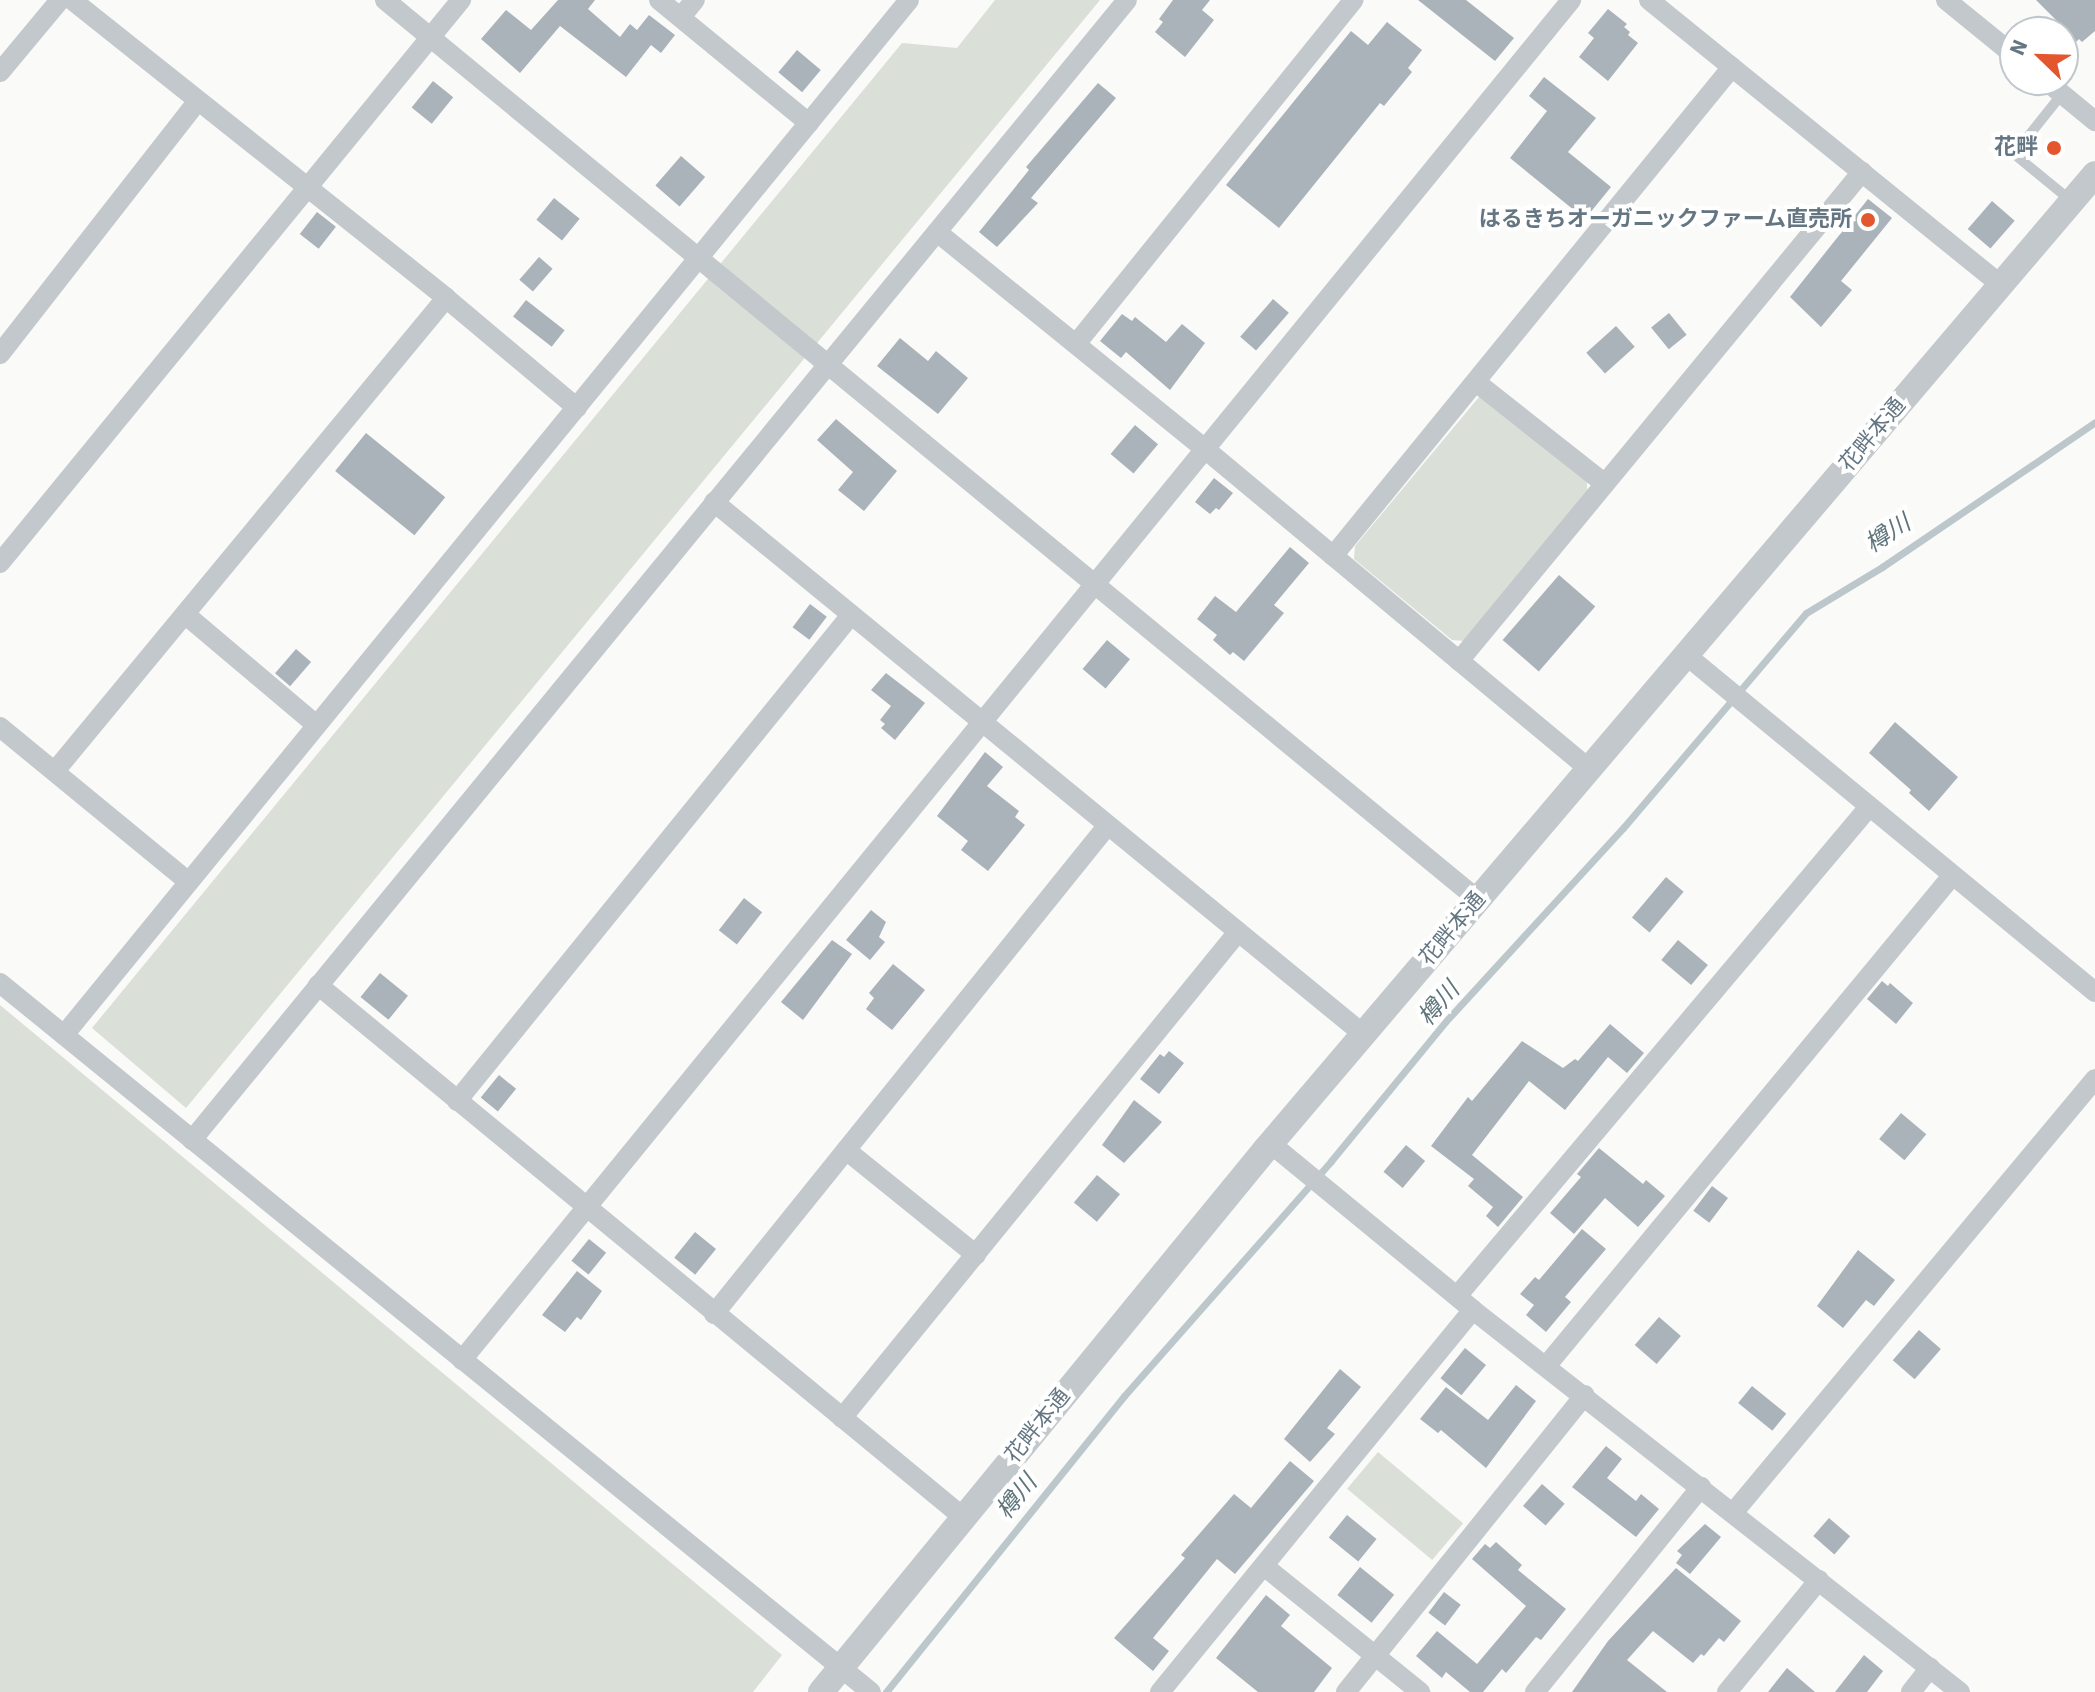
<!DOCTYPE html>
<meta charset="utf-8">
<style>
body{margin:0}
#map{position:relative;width:2095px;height:1692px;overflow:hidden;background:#fafaf8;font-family:"Source Sans 3","Noto Sans JP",sans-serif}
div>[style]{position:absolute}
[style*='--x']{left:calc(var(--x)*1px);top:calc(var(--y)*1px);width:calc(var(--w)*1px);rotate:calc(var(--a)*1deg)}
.green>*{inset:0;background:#dadfd7;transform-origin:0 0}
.stream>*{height:7px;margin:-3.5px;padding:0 3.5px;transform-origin:3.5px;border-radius:3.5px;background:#bbc7cb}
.building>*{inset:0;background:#aab3b9;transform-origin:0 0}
.service>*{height:10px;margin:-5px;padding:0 5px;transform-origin:5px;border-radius:5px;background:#c3c8cc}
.minor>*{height:20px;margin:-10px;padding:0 10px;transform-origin:10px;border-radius:10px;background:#c3c8cc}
.tertiary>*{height:26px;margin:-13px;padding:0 13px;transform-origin:13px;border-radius:13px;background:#c3c8cc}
.dots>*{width:22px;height:22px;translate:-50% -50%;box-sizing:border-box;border:4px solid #fff;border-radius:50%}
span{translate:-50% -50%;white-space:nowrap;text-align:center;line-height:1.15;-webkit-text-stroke:8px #fff;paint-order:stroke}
.poi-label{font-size:22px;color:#657683;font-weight:700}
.right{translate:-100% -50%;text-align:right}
.street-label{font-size:22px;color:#657683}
.water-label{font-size:24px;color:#60757c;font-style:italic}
.north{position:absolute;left:1999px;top:16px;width:80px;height:80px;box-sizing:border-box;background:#fff;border:2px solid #c1c8cd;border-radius:50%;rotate:293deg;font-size:22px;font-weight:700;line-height:32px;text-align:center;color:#657683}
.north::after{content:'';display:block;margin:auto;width:28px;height:36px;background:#e4572e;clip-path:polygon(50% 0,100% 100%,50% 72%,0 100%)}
</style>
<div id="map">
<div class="green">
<div style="clip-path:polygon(995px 0,1100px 0,186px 1108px,92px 1028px,902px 43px,957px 48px)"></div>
<div style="clip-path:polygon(1487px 396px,1587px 480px,1587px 490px,1465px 641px,1452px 640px,1354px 559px,1355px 546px,1479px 397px)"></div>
<div style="clip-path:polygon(0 1005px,782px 1655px,753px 1692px,0 1692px)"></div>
<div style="left:1378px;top:1452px;width:111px;height:48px;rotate:40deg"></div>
</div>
<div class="stream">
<div style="--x:886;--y:1692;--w:380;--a:-51.2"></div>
<div style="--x:1124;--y:1396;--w:313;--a:-48.6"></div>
<div style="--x:1331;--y:1161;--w:181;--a:-50.6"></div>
<div style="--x:1446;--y:1021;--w:262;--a:-47.5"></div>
<div style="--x:1623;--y:828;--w:282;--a:-49.6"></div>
<div style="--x:1806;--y:613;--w:89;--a:-31.2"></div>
<div style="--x:1882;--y:567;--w:258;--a:-34.2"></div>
</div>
<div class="building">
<div style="clip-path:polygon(558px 0,595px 0,588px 9px,620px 37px,630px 24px,637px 30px,649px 15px,675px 35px,661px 53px,651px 45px,626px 77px,560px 26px,520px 73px,481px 39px,506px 10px,531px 30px)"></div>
<div style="clip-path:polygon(1173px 0,1210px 0,1202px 10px,1214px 20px,1185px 57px,1155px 32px,1163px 22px,1159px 19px)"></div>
<div style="clip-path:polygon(1418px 0,1466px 0,1514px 38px,1495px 61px)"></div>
<div style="clip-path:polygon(2036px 0,2095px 0,2095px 31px,2082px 42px,2079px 39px,2063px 55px,2063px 32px,2049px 32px,2059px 23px)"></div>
<div style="clip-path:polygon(1608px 9px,1627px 24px,1624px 27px,1630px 32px,1628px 35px,1638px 43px,1608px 81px,1579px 57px,1594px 38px,1588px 33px)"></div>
<div style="clip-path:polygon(1387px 22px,1422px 50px,1408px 68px,1412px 72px,1384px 106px,1380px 103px,1279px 228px,1226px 185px,1351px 31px,1368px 45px)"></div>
<div style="left:797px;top:50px;width:31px;height:29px;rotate:40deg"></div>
<div style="clip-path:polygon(1544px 77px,1596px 118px,1568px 152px,1611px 187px,1585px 219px,1510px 158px,1547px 111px,1529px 96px)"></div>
<div style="left:433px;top:81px;width:26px;height:34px;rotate:39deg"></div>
<div style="clip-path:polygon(1098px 83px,1116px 98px,1031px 198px,1038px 203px,997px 247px,979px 232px,1029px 170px,1026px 167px)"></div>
<div style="left:681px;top:156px;width:32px;height:39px;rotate:41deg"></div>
<div style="left:554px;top:198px;width:33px;height:28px;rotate:39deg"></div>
<div style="clip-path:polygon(1868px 199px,1892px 218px,1841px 281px,1852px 290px,1821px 327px,1790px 297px)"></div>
<div style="left:1992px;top:201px;width:30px;height:37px;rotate:41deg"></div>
<div style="left:317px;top:212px;width:24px;height:28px;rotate:38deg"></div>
<div style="left:539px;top:257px;width:18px;height:30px;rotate:41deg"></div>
<div style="left:1273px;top:299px;width:21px;height:50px;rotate:41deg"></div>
<div style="left:526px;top:300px;width:49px;height:21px;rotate:38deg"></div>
<div style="left:1669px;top:313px;width:28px;height:23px;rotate:51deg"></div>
<div style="clip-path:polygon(1122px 314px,1132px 321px,1135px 317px,1166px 342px,1182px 324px,1205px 343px,1170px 390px,1126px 352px,1121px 358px,1100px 341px)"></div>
<div style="left:1616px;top:326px;width:28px;height:40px;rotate:48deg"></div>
<div style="clip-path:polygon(900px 338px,928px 361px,936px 351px,968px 378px,938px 414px,877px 366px)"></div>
<div style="clip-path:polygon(836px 419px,897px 471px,864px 511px,838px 490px,853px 472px,817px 440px)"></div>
<div style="left:1135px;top:425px;width:30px;height:38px;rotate:40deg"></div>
<div style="left:366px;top:433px;width:102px;height:49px;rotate:39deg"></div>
<div style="clip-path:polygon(1214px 478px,1233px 493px,1219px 510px,1216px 508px,1210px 514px,1195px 502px)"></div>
<div style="clip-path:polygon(1290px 547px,1309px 563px,1274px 605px,1284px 613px,1244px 661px,1233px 652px,1230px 655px,1213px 640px,1217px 635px,1197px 619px,1215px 596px,1236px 612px)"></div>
<div style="left:1559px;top:575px;width:48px;height:86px;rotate:41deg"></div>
<div style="left:810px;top:604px;width:21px;height:29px;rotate:37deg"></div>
<div style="left:1107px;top:640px;width:30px;height:38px;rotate:40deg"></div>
<div style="left:296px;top:649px;width:20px;height:32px;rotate:41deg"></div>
<div style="clip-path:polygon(886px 673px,925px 703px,895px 740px,881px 728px,885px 724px,880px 720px,891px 706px,871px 690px)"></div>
<div style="clip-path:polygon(1895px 722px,1958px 777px,1929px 811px,1909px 793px,1911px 790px,1869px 753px)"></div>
<div style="clip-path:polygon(985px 752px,1003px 767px,987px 786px,1019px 811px,1015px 817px,1025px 825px,988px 871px,961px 850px,968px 841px,937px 816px)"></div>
<div style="left:1666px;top:877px;width:23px;height:53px;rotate:40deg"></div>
<div style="left:744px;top:898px;width:23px;height:41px;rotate:38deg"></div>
<div style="clip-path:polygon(871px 910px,886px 922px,879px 937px,885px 942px,870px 960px,846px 940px)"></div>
<div style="clip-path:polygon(832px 940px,852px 954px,803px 1020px,781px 1002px)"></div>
<div style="left:1678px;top:940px;width:39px;height:26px;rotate:40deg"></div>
<div style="clip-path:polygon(893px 964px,925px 990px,892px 1030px,866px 1009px,874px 998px,869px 993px)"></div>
<div style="left:380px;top:973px;width:36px;height:31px;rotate:39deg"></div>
<div style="clip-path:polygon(1882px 981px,1888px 986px,1890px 983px,1913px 1003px,1896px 1024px,1867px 999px)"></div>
<div style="clip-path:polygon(1610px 1024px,1644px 1053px,1627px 1073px,1608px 1057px,1565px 1110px,1529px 1081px,1472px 1155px,1523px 1197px,1498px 1227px,1486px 1216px,1493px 1207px,1468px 1186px,1474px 1179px,1431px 1146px,1468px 1097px,1472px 1101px,1522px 1041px,1563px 1068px,1575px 1059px,1578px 1061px)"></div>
<div style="clip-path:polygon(1169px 1051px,1184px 1063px,1159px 1094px,1140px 1079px,1160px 1054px,1164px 1057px)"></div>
<div style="left:499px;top:1075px;width:22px;height:29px;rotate:39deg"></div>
<div style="clip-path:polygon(1134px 1100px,1162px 1122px,1124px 1163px,1102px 1145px)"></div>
<div style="left:1901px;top:1113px;width:33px;height:34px;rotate:40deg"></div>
<div style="left:1406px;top:1145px;width:25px;height:35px;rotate:40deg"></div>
<div style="clip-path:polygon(1599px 1148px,1643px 1184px,1646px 1180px,1665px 1196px,1638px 1227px,1605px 1198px,1574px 1234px,1550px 1213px,1581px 1177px,1577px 1174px)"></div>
<div style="left:1097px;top:1175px;width:30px;height:36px;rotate:40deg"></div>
<div style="left:1712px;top:1186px;width:20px;height:31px;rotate:37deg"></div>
<div style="clip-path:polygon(1582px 1229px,1606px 1249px,1565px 1297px,1571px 1302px,1546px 1332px,1526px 1315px,1534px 1305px,1520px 1294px,1535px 1277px,1539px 1280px)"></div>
<div style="left:695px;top:1232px;width:27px;height:33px;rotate:39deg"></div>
<div style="left:589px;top:1239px;width:22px;height:28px;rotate:39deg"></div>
<div style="clip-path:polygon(1858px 1250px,1895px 1280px,1874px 1306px,1866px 1300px,1843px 1328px,1817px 1306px)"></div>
<div style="clip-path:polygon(577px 1271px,602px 1291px,581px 1320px,577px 1317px,565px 1332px,542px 1315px)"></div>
<div style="left:1659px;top:1317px;width:29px;height:37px;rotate:41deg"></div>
<div style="left:1919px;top:1330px;width:29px;height:40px;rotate:41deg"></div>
<div style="left:1465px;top:1348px;width:27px;height:39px;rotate:39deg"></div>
<div style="clip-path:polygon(1340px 1369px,1361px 1387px,1327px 1428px,1335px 1434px,1310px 1462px,1284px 1439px)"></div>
<div style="clip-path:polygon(1516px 1385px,1536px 1401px,1486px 1468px,1441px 1430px,1438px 1433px,1420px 1419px,1446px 1387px,1488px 1420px)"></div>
<div style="left:1752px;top:1386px;width:44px;height:22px;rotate:39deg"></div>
<div style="clip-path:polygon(1606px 1446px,1622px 1459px,1607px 1478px,1636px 1501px,1641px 1494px,1659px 1509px,1636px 1537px,1572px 1487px)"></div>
<div style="clip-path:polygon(1290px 1461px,1314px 1481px,1235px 1574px,1217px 1559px,1153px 1638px,1169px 1651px,1153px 1671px,1114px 1638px,1185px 1558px,1181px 1555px,1234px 1494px,1251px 1508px)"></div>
<div style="left:1542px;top:1484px;width:30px;height:29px;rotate:41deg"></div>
<div style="left:1347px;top:1515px;width:38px;height:29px;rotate:39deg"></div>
<div style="left:1829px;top:1518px;width:28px;height:24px;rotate:41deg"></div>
<div style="clip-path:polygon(1705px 1524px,1721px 1537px,1690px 1574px,1676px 1563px,1682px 1555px,1677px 1551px)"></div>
<div style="clip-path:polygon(1496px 1542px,1522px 1565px,1518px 1570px,1566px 1609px,1541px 1640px,1536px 1637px,1506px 1673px,1502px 1669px,1483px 1692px,1470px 1692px,1446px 1672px,1442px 1678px,1416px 1656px,1437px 1631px,1477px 1664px,1526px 1606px,1472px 1559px,1485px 1544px,1490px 1548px)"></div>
<div style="left:1360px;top:1567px;width:44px;height:36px;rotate:39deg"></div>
<div style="clip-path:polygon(1676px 1568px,1741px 1621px,1724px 1642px,1719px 1638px,1704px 1656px,1701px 1654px,1693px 1663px,1653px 1631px,1627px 1660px,1667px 1692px,1572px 1692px,1608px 1641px)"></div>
<div style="left:1444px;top:1592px;width:21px;height:26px;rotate:37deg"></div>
<div style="clip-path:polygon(1266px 1595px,1290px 1615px,1281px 1626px,1332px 1668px,1314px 1692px,1258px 1692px,1216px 1658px)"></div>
<div style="clip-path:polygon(1864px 1655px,1883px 1671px,1867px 1692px,1835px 1692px)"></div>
<div style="clip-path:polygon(1787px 1668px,1815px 1692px,1768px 1692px)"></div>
</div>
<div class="service">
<div style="--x:2062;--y:94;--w:77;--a:128.7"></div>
<div style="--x:2014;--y:154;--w:72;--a:39.4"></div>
</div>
<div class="minor">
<div style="--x:72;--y:0;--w:478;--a:38.5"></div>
<div style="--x:446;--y:298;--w:171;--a:40"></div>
<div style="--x:385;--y:0;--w:1414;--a:39.46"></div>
<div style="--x:659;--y:0;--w:194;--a:39.4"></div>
<div style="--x:1649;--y:0;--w:453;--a:39"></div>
<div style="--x:1946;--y:0;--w:89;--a:39.1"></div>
<div style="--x:681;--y:17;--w:22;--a:-51"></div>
<div style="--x:0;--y:72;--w:94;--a:-50.2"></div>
<div style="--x:2045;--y:80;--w:65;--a:39.4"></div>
<div style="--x:937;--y:232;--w:345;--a:39"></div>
<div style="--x:1205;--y:449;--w:500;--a:39.8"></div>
<div style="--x:1076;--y:344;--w:442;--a:-51.1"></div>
<div style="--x:0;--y:354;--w:320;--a:-52"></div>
<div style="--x:1476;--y:382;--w:164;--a:38.3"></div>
<div style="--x:714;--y:502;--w:839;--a:39.34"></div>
<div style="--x:1333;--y:556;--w:631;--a:-50.79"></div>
<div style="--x:0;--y:563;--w:728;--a:-50.69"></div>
<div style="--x:186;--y:615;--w:170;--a:40.2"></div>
<div style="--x:1686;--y:655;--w:530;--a:39.49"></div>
<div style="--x:1459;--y:661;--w:634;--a:-50.51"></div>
<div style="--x:0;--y:727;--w:244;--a:39.4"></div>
<div style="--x:55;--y:771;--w:614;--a:-50.42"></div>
<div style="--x:0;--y:983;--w:1123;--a:39.15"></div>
<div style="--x:318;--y:985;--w:836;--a:39.52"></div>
<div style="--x:64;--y:1035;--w:1336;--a:-50.77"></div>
<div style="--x:457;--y:1101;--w:626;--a:-50.97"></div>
<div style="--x:192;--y:1140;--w:1474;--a:-50.64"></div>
<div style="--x:1270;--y:1143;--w:263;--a:39.4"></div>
<div style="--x:1473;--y:1310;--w:619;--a:38.11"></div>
<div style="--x:846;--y:1150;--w:167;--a:38.9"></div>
<div style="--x:1458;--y:1295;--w:638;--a:-49.9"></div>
<div style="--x:714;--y:1314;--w:627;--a:-51.15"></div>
<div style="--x:462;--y:1360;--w:1755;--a:-50.8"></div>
<div style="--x:1547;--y:1365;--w:635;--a:-50.37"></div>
<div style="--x:842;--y:1418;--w:627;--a:-50.83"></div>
<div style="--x:1733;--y:1513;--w:565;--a:-50.17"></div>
<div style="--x:1264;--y:1566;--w:201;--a:38.9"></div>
<div style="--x:1160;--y:1692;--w:494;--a:-50.7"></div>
<div style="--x:1346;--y:1692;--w:381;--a:-51.2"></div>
<div style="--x:1535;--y:1692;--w:264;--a:-51"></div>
<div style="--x:1727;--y:1692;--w:145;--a:-50.6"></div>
<div style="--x:1911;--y:1692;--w:31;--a:-52"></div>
</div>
<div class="tertiary">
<div style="--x:821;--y:1692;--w:701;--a:-50.68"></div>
<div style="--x:1265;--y:1150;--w:1281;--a:-49.62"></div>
</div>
<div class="dots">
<div style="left:2054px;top:148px;background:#e4572e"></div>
<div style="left:1868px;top:220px;background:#e4572e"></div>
</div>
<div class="poi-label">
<span class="right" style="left:2038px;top:148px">花畔</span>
<span class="right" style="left:1852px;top:220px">はるきちオーガニックファーム直売所</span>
</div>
<div class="street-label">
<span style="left:1873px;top:435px;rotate:-50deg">花畔本通</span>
<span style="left:1453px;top:929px;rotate:-50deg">花畔本通</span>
<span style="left:1038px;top:1426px;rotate:-51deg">花畔本通</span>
</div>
<div class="water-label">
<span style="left:1888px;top:534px;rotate:-33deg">樽川</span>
<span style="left:1439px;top:1004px;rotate:-49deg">樽川</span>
<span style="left:1017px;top:1497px;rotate:-51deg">樽川</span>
</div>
<div class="north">N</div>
</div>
